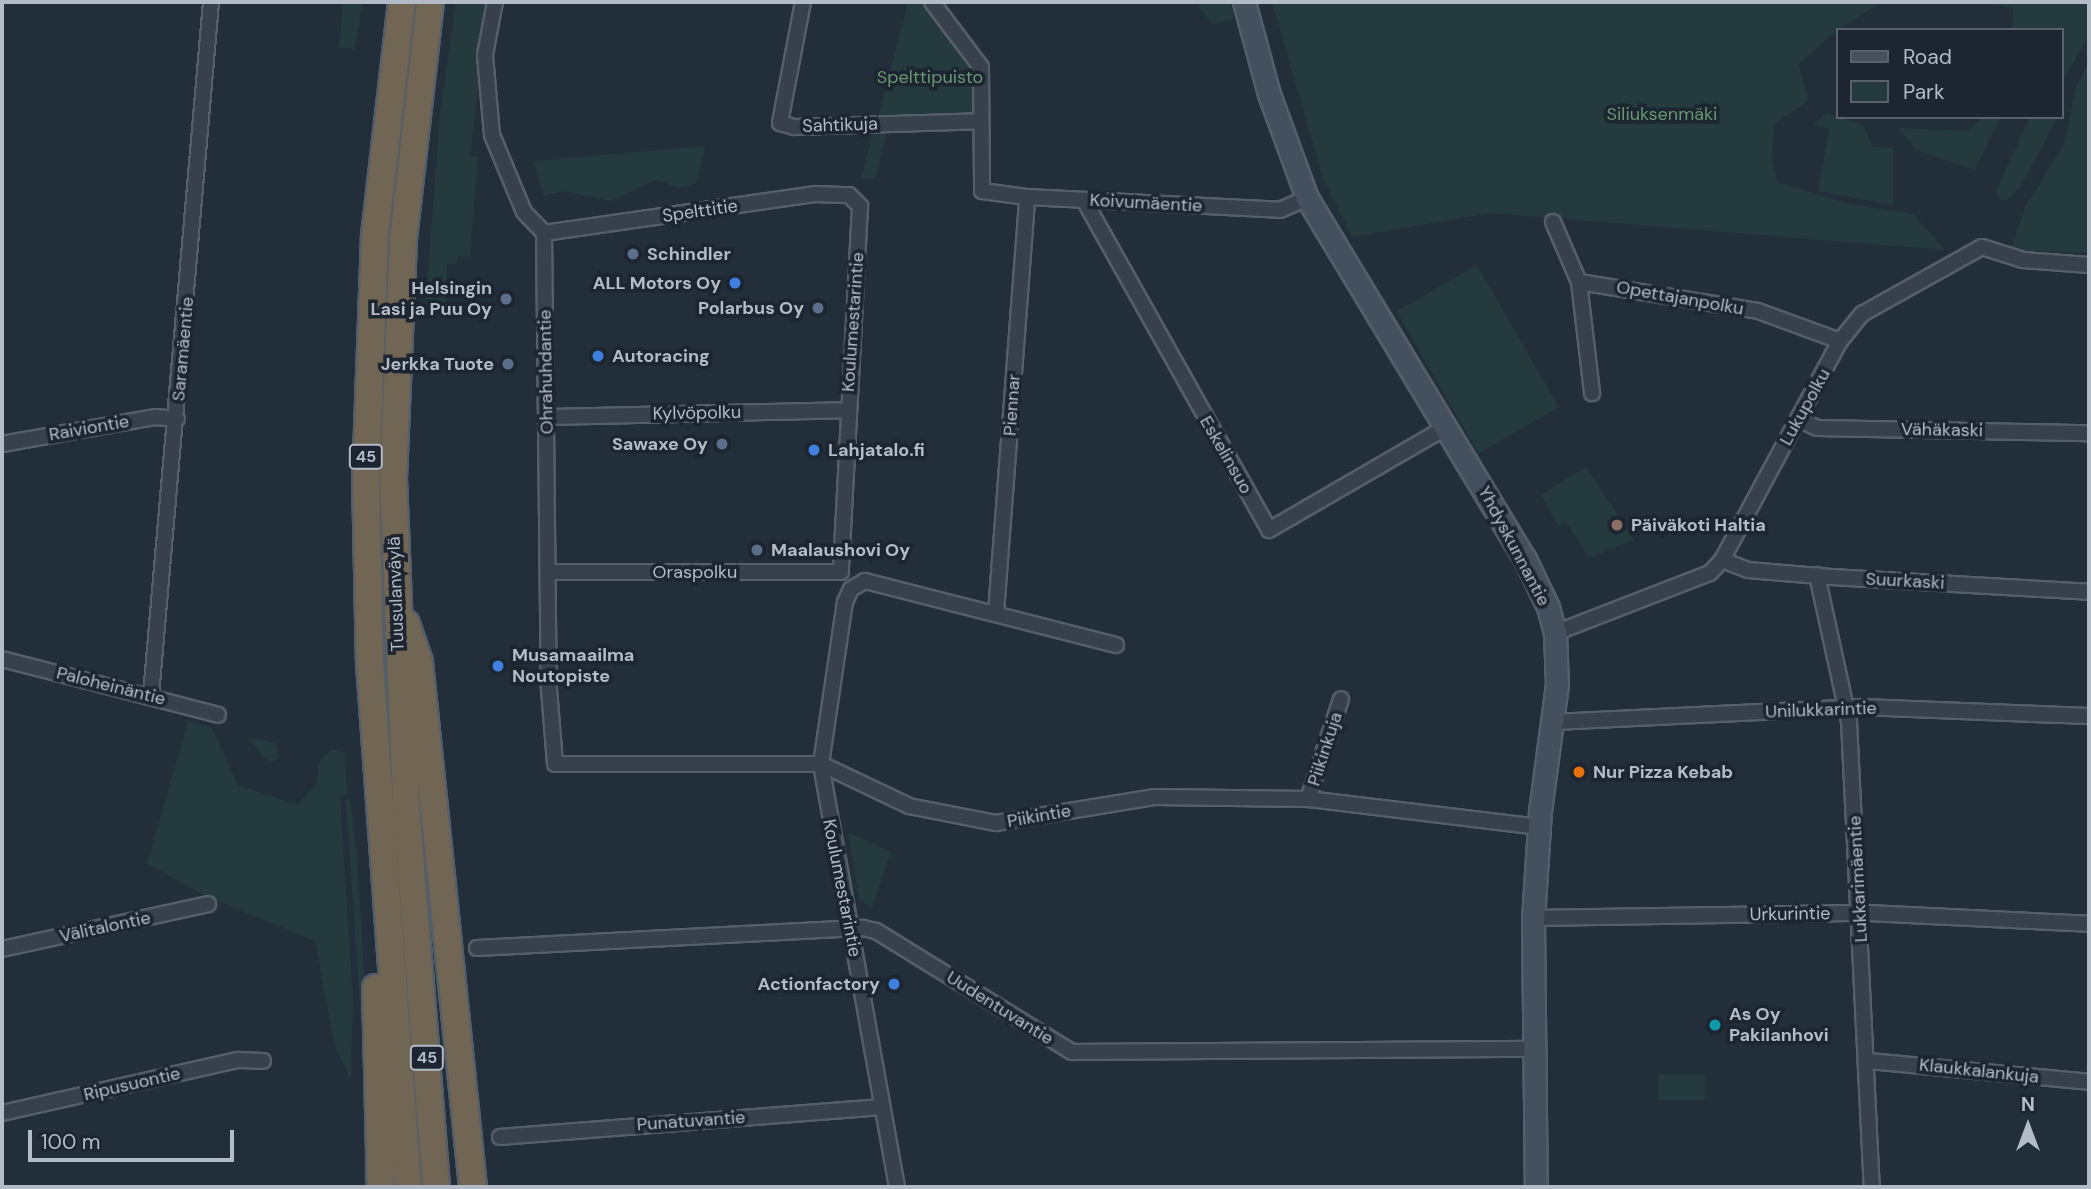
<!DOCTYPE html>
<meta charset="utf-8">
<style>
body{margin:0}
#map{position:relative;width:2091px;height:1189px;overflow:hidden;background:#232e3b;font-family:"DM Sans",sans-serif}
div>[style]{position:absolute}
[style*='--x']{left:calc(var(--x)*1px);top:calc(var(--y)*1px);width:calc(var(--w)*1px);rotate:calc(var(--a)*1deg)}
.green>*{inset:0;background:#253a3c;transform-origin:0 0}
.roads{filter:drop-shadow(2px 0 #555e69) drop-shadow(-2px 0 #555e69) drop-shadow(0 2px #555e69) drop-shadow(0 -2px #555e69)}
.minor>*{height:14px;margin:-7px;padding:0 7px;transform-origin:7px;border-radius:7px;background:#37404b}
.secondary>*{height:21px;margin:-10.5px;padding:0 10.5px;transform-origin:10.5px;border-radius:10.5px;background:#45505e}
.motorway>*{height:26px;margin:-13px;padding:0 13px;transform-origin:13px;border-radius:13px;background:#716554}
.dots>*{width:19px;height:19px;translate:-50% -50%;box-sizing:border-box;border:4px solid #1c2530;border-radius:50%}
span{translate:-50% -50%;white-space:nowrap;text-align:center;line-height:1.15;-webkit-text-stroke:7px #1c2530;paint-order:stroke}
.shield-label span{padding:2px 5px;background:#1c2530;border:2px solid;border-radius:5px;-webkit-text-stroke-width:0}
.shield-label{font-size:16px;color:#b3bbc7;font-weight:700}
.park-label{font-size:18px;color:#6a9773}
.street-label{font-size:18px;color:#b3bbc7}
.poi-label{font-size:18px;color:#b3bbc7;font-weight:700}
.left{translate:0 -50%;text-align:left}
.right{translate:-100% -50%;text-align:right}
.frame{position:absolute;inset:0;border:4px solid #b3bbc7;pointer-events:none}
.legend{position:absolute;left:1836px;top:28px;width:228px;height:91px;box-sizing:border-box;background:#1c2530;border:2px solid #58616c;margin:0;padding:9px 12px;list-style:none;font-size:21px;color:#b3bbc7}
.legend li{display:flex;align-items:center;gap:14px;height:35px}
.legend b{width:35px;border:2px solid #58616c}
.north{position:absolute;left:1993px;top:1091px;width:70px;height:70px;-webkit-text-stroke:5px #1c2530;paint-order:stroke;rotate:0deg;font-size:19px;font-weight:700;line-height:28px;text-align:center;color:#b3bbc7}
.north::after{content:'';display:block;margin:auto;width:24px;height:32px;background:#b3bbc7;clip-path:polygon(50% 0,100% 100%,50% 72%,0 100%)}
.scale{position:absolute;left:28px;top:1130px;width:206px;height:32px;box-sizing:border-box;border:4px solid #b3bbc7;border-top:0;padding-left:9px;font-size:21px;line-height:24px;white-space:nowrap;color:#b3bbc7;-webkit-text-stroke:5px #1c2530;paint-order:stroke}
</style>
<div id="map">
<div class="green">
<div style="clip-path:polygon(343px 2px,363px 2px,355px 49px,339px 47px)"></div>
<div style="clip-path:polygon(456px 2px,489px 2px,470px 156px,478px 157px,470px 257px,457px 256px,456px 264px,447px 264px,445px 314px,425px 312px,440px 114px)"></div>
<div style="clip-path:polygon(908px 2px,924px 2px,976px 74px,974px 115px,878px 117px)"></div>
<div style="clip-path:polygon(1196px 2px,1230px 2px,1234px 19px,1212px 24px)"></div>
<div style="clip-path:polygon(1272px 2px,1882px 2px,1837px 30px,1799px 64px,1808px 101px,1775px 123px,1772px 157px,1777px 182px,1850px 204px,1913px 214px,1945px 250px,1490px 213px,1352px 237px,1323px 179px)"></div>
<div style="clip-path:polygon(1977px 2px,2089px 2px,2089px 36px,2061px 84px,2061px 30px,2012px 30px,2013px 8px)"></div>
<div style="clip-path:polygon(2089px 63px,2089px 253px,2011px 250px,2025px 207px,2065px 142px,2075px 89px)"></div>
<div style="clip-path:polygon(1826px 113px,1863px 125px,1873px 147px,1893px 148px,1893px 205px,1818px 191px,1829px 129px,1814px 125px)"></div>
<div style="clip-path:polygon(1983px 117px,2000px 117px,1975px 170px,1917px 150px,1898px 128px,1968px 131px)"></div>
<div style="clip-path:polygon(2030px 117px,2058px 117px,2022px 184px,2007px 200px,1999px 200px,1996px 190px)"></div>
<div style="clip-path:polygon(887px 131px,875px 179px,861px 179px,873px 132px)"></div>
<div style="clip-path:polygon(705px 146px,697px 183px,679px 188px,656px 180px,611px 201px,565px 191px,544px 196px,534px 161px)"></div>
<div style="left:1477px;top:265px;width:164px;height:93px;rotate:60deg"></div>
<div style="clip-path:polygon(1586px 467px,1634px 540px,1589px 558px,1566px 522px,1558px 526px,1541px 495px)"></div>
<div style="clip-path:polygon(188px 721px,212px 728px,238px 785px,297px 805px,317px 784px,319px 762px,332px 749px,345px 753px,347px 795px,340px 797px,353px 997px,351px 1081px,334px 1044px,315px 941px,203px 895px,147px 863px)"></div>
<div style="clip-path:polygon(249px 737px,276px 743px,279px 758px,271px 762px,263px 758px)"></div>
<div style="clip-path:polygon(346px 799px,350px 799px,357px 857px,369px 1044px,370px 1187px,364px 1187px,363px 1051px)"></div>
<div style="clip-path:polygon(848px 832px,891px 852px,872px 908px,859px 900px)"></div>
<div style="left:1705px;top:1074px;width:26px;height:47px;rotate:90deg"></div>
</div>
<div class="roads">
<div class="minor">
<div style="--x:495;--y:2;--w:54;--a:100.7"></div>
<div style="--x:485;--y:55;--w:80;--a:85"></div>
<div style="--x:492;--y:135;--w:83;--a:67.4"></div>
<div style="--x:524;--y:212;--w:29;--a:46"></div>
<div style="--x:544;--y:233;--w:456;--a:89.4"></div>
<div style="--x:549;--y:689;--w:75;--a:85.4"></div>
<div style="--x:555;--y:764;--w:266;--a:0"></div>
<div style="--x:821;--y:764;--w:98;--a:25.5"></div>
<div style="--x:909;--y:806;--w:89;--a:11.1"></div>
<div style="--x:996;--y:823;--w:160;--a:-9.3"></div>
<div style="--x:1154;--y:797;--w:154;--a:0.7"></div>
<div style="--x:1308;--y:799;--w:233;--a:6.9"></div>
<div style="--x:803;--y:2;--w:123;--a:100.8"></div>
<div style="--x:780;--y:123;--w:15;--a:16"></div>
<div style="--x:794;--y:127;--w:187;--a:-1.8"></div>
<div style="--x:932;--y:2;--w:81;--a:53"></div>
<div style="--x:981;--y:67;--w:124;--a:89.5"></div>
<div style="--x:982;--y:191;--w:45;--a:7.6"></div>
<div style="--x:1027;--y:197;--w:253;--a:2.9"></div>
<div style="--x:1280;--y:210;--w:30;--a:-24"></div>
<div style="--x:1084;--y:200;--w:378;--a:60.7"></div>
<div style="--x:1269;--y:530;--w:206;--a:-30.1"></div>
<div style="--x:1553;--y:222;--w:65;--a:66.6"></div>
<div style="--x:1579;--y:282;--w:181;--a:9.2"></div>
<div style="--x:1758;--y:311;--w:87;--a:20.1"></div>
<div style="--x:544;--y:233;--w:273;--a:-8.2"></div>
<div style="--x:814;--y:194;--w:35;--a:2"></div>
<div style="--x:849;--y:195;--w:16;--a:45"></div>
<div style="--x:860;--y:206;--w:366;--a:93"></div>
<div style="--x:841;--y:572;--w:293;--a:180"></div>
<div style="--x:1579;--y:282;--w:112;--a:83.3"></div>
<div style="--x:546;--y:417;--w:302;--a:-1.3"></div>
<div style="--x:1798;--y:419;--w:21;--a:25"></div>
<div style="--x:1817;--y:428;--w:272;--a:1.1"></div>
<div style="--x:2;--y:444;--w:155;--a:-10"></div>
<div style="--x:155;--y:417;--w:22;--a:5"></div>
<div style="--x:1722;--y:560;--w:28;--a:21"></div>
<div style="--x:1748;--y:570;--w:83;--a:4.8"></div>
<div style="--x:1831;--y:577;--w:258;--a:3.3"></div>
<div style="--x:1817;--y:575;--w:150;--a:77.7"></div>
<div style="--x:1849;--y:722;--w:466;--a:87.2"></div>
<div style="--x:996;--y:613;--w:417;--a:-85.7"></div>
<div style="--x:1555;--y:633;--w:166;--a:-21.2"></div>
<div style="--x:1710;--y:573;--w:18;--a:-47"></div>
<div style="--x:1722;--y:560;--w:249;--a:-61.7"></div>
<div style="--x:1840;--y:341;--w:35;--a:-51"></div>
<div style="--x:1862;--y:314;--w:137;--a:-29.2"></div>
<div style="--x:1982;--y:247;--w:43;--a:17.6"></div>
<div style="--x:2023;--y:260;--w:66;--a:4.3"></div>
<div style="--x:2;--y:659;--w:223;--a:14.5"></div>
<div style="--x:151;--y:695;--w:696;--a:-85.05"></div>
<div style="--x:1554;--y:722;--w:308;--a:-2.8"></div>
<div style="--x:1862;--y:707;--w:227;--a:2.3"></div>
<div style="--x:1308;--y:799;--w:105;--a:-71.7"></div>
<div style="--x:1533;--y:918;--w:335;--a:-0.9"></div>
<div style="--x:1868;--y:913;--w:221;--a:2.8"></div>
<div style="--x:477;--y:948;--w:387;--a:-3"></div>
<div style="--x:863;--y:928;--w:13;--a:13"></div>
<div style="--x:876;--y:931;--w:230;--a:31.7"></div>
<div style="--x:1072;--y:1052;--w:462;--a:-0.4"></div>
<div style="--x:2;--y:949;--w:211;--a:-12.3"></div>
<div style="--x:1868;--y:1061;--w:222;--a:5.4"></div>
<div style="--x:2;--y:1113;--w:242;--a:-12.7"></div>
<div style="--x:238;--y:1060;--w:25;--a:2"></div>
<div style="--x:500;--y:1137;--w:383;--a:-4.5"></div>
<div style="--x:897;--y:1187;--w:430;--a:-100.2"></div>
<div style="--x:821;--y:764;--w:164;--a:-81.6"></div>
<div style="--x:845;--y:602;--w:14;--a:-65"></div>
<div style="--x:851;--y:589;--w:16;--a:-30"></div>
<div style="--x:865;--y:581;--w:259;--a:14.3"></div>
</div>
<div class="secondary">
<div style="--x:1244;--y:2;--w:95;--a:74.8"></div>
<div style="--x:1269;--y:94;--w:111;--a:69.9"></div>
<div style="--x:1307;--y:198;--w:422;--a:58.9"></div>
<div style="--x:1525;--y:559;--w:53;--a:64.4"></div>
<div style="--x:1548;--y:607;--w:27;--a:75"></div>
<div style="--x:1555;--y:633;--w:51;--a:87.8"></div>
<div style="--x:1557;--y:684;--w:128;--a:97.6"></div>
<div style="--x:1540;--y:811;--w:107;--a:93.7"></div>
<div style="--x:1533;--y:918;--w:269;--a:89.4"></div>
</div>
<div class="motorway">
<div style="--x:402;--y:2;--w:237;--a:96.6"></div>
<div style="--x:375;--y:237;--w:240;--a:92.1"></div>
<div style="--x:366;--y:477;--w:187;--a:88.8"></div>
<div style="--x:370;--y:664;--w:524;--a:85.84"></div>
<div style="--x:430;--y:2;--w:240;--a:96.5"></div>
<div style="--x:403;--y:240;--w:238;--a:92.4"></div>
<div style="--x:393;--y:478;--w:327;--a:87.7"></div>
<div style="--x:406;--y:805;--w:383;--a:85.5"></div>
<div style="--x:406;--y:624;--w:40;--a:71.1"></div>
<div style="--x:419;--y:662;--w:528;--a:84.13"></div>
<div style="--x:376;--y:988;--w:199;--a:88.6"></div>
</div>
</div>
<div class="dots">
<div style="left:633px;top:254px;background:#5c6f8a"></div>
<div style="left:735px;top:283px;background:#3f7fe0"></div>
<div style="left:506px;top:299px;background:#5c6f8a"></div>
<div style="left:818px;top:308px;background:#5c6f8a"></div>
<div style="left:598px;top:356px;background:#3f7fe0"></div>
<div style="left:508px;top:364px;background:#5c6f8a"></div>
<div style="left:722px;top:444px;background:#5c6f8a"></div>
<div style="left:814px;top:450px;background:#3f7fe0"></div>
<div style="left:1617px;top:525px;background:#8d6e63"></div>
<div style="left:757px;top:550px;background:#5c6f8a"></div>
<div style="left:498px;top:666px;background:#3f7fe0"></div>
<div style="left:1579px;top:772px;background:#e8710a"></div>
<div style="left:894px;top:984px;background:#3f7fe0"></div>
<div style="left:1715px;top:1025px;background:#0f9aa8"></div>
</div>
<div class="shield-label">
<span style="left:366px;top:457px">45</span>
<span style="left:427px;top:1058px">45</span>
</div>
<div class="park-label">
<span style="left:930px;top:77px">Spelttipuisto</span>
<span style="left:1662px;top:114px">Siliuksenmäki</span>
</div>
<div class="street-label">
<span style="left:840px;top:125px;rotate:-2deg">Sahtikuja</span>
<span style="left:1146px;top:203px;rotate:3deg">Koivumäentie</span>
<span style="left:700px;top:211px;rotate:-8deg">Spelttitie</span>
<span style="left:1680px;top:298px;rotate:10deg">Opettajanpolku</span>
<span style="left:853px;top:322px;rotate:-86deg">Koulumestarintie</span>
<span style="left:183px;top:349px;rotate:-85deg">Saramäentie</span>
<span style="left:546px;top:372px;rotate:-91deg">Ohrahuhdantie</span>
<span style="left:1012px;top:405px;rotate:-86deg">Piennar</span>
<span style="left:1805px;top:407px;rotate:-61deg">Lukupolku</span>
<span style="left:697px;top:413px;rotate:-1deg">Kylvöpolku</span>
<span style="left:89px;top:428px;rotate:-10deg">Raiviontie</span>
<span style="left:1942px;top:430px;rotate:1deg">Vähäkaski</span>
<span style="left:1226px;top:455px;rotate:60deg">Eskelinsuo</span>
<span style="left:1514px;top:546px;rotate:62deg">Yhdyskunnantie</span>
<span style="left:695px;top:572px">Oraspolku</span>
<span style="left:1905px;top:581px;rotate:3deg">Suurkaski</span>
<span style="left:396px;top:594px;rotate:-92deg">Tuusulanväylä</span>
<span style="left:111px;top:686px;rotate:14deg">Paloheinäntie</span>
<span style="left:1821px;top:710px;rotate:-2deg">Unilukkarintie</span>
<span style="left:1325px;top:749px;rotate:-72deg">Piikinkuja</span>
<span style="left:1039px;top:816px;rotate:-10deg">Piikintie</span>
<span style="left:1858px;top:879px;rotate:-93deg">Lukkarimäentie</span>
<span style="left:842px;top:888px;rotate:79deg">Koulumestarintie</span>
<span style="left:1790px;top:914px;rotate:-1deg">Urkurintie</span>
<span style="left:105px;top:927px;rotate:-12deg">Välitalontie</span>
<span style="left:1000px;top:1008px;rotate:32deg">Uudentuvantie</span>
<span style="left:1979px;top:1071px;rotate:6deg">Klaukkalankuja</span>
<span style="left:132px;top:1084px;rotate:-13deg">Ripusuontie</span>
<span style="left:691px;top:1121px;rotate:-4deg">Punatuvantie</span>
</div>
<div class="poi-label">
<span class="left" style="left:647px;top:254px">Schindler</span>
<span class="right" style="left:721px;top:283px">ALL Motors Oy</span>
<span class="right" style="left:492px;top:299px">Helsingin<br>Lasi ja Puu Oy</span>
<span class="right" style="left:804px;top:308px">Polarbus Oy</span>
<span class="left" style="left:612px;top:356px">Autoracing</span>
<span class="right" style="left:494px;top:364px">Jerkka Tuote</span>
<span class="right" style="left:708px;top:444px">Sawaxe Oy</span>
<span class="left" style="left:828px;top:450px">Lahjatalo.fi</span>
<span class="left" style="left:1631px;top:525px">Päiväkoti Haltia</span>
<span class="left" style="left:771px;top:550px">Maalaushovi Oy</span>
<span class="left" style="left:512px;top:666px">Musamaailma<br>Noutopiste</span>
<span class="left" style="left:1593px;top:772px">Nur Pizza Kebab</span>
<span class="right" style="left:880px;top:984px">Actionfactory</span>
<span class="left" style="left:1729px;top:1025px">As Oy<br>Pakilanhovi</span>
</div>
<div class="frame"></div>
<ul class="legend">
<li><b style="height:9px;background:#45505e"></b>Road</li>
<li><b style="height:19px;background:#253a3c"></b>Park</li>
</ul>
<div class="north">N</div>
<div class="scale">100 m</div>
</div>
